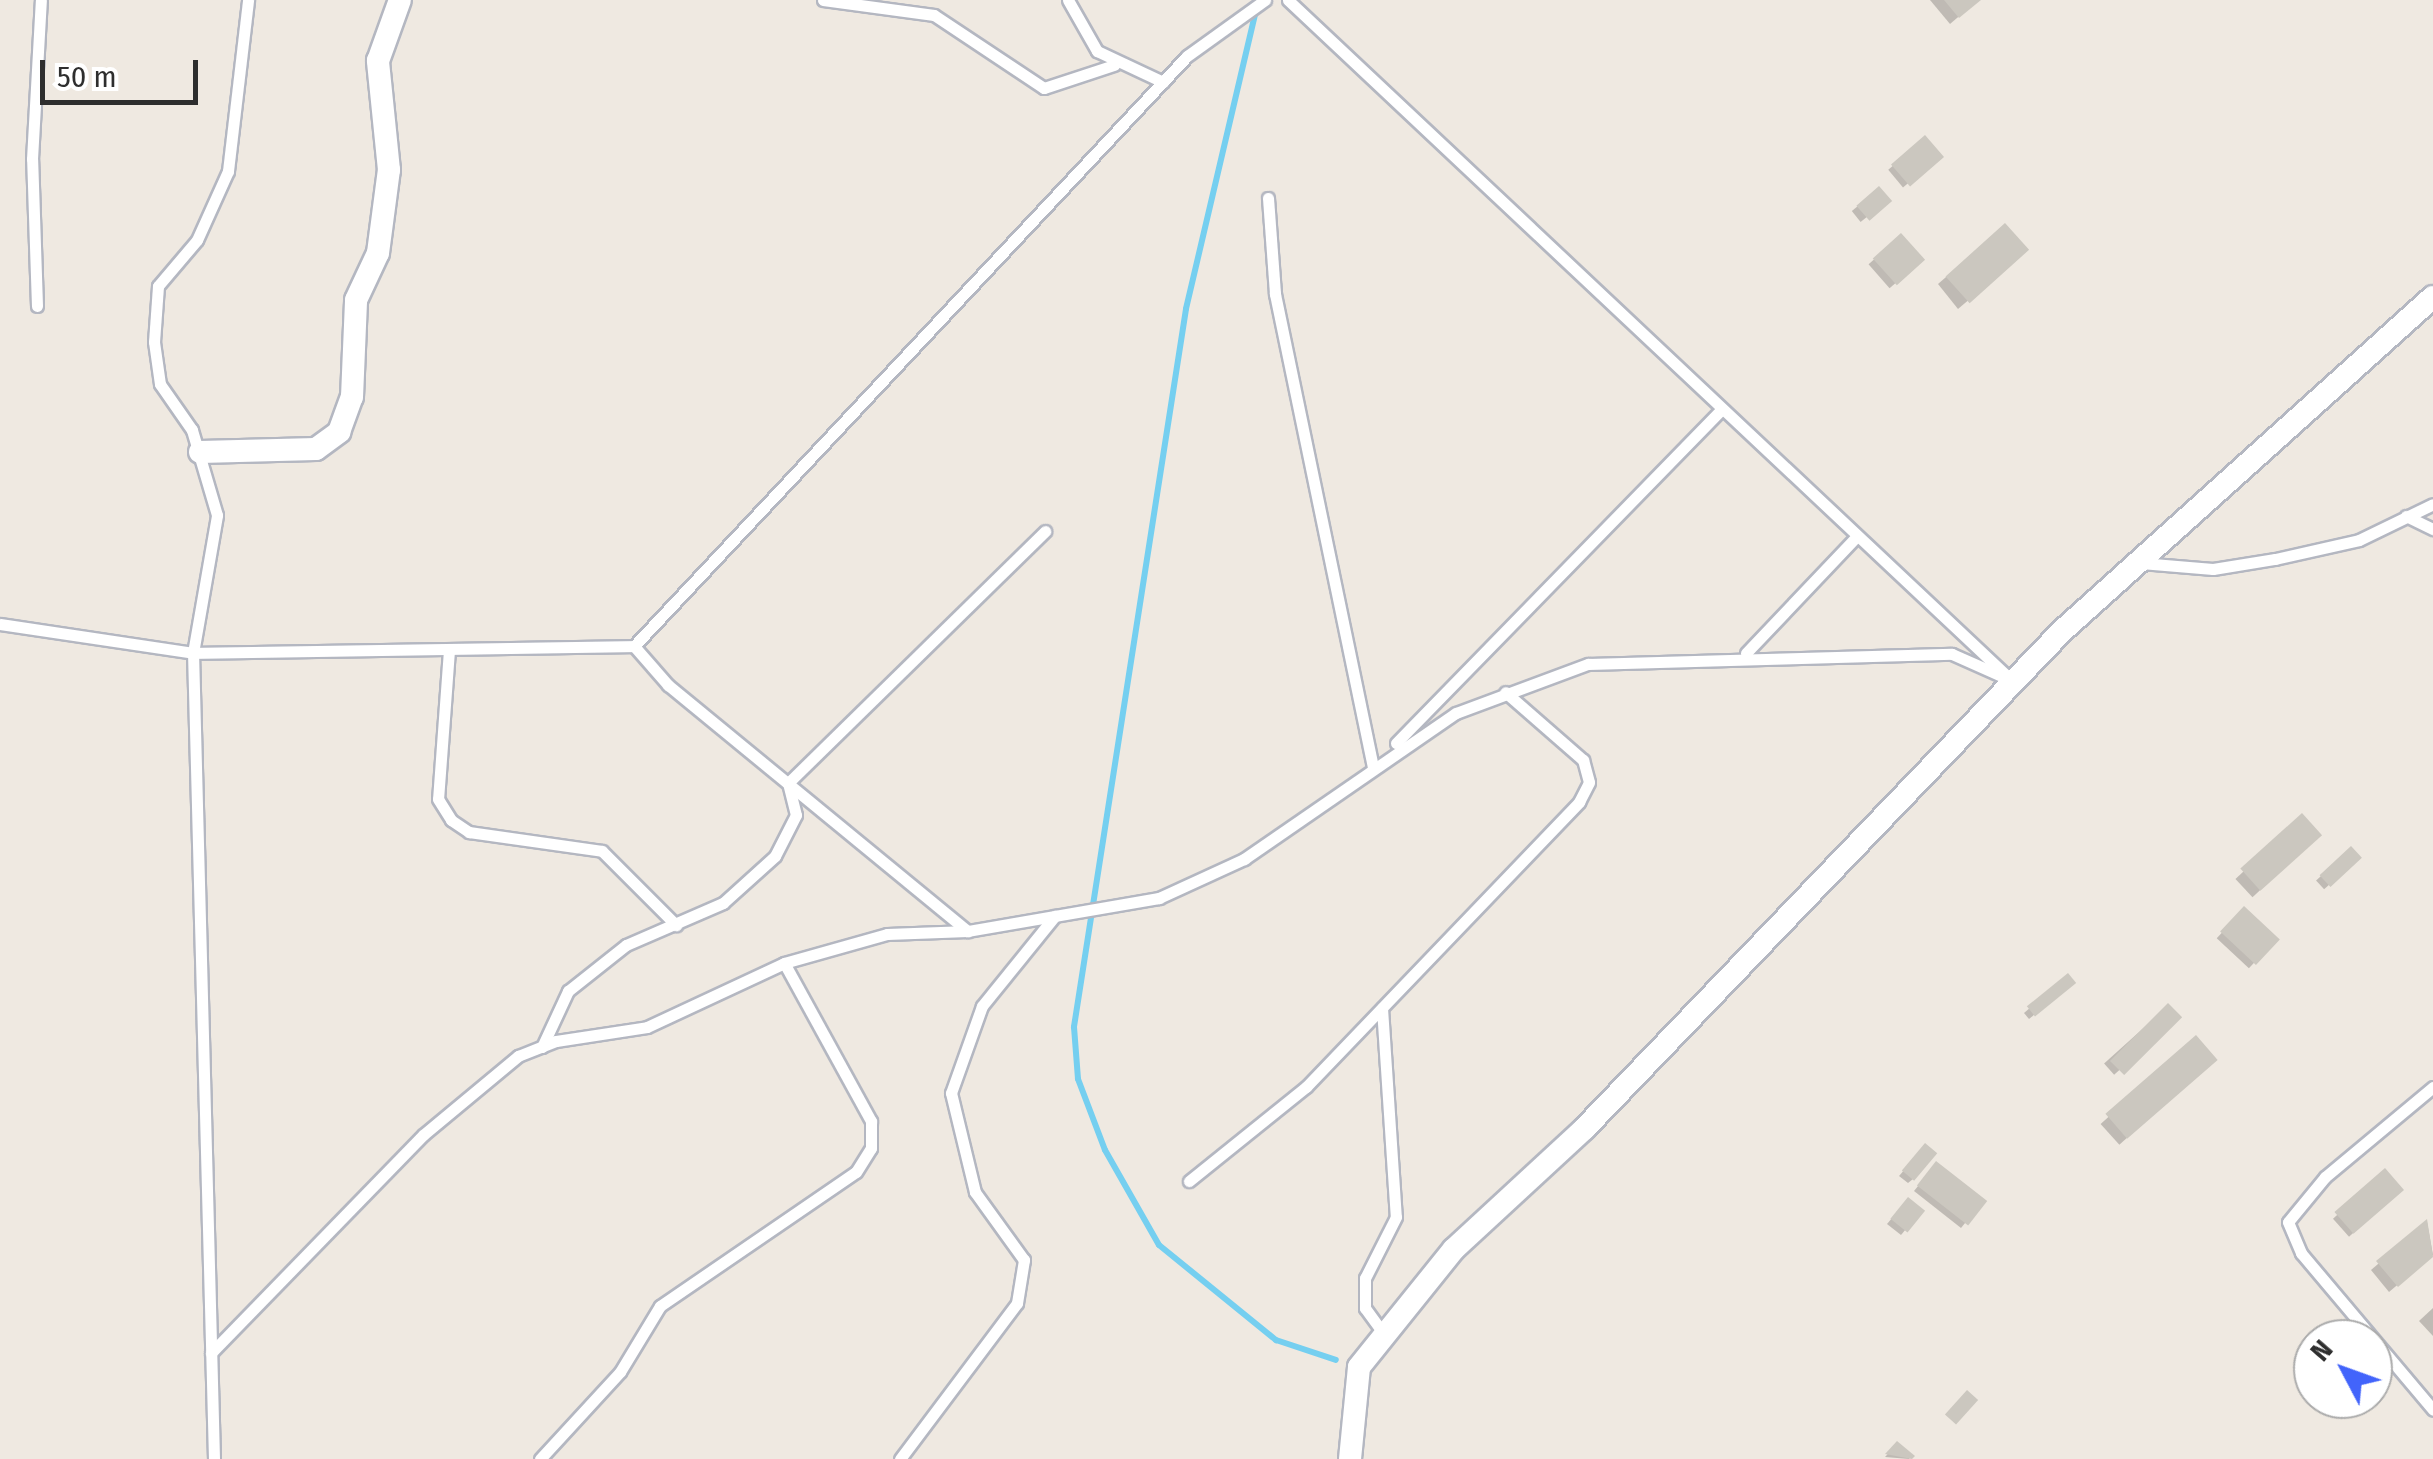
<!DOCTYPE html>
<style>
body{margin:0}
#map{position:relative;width:2433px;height:1459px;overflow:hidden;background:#efe9e1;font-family:"Fira Sans Condensed",sans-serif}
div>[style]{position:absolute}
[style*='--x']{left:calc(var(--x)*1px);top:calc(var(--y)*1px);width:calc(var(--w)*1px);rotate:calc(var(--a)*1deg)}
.shadow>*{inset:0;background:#0003;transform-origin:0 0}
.stream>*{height:6px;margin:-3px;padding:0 3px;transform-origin:3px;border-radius:3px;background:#75cff0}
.building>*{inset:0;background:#cbc7bf;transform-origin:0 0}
.roads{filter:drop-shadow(2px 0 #b4b7c1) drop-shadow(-2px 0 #b4b7c1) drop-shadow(0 2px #b4b7c1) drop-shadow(0 -2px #b4b7c1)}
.service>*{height:11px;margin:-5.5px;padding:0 5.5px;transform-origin:5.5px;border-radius:5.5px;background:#fff}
.minor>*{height:22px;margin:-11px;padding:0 11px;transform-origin:11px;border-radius:11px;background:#fff}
span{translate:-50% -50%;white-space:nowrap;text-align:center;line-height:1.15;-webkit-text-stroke:8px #fff;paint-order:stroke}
.north{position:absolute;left:2293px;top:1319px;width:100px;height:100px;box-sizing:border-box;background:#fff;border:2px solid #ababab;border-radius:50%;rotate:311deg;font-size:28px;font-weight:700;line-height:40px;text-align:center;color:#2e2e2e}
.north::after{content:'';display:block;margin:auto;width:35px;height:45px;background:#4264fb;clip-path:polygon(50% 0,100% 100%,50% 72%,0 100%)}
.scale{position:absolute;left:40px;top:60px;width:158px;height:45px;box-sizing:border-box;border:5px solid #2e2e2e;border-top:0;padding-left:12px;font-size:30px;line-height:35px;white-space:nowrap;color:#2e2e2e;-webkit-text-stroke:8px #fff;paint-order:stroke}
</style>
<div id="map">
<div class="shadow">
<div style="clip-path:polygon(1930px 0,1978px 0,1950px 24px)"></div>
<div style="left:1925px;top:139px;width:23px;height:48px;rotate:50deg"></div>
<div style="left:1879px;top:189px;width:14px;height:35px;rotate:51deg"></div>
<div style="clip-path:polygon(2005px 226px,2018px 258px,1958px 309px,1938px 284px)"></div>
<div style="left:1901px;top:236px;width:32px;height:43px;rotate:49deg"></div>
<div style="left:2302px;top:817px;width:25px;height:91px;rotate:47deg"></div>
<div style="left:2351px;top:849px;width:12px;height:47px;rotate:48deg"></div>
<div style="left:2244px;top:909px;width:44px;height:40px;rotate:43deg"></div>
<div style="clip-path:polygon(2067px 976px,2068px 987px,2029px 1019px,2024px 1013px)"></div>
<div style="left:2168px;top:1006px;width:15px;height:86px;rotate:48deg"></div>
<div style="left:2195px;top:1039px;width:28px;height:127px;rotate:48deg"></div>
<div style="clip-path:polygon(1925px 1146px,1913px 1179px,1908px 1183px,1899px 1176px)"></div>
<div style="clip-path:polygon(1932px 1169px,1983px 1201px,1961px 1228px,1914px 1191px)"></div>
<div style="left:2385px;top:1172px;width:24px;height:70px;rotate:48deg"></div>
<div style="clip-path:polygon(1903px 1205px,1921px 1211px,1901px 1235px,1887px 1224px)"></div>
<div style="clip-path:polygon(2427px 1222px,2433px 1255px,2389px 1292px,2371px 1270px)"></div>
<div style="clip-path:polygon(2433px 1308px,2433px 1336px,2419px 1321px)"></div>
<div style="clip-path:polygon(1897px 1444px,1911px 1456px,1909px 1459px,1885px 1457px)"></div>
</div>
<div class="stream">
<div style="--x:1257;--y:6;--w:311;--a:103.2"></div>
<div style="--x:1186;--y:309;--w:727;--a:98.87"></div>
<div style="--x:1074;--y:1027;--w:52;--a:85.6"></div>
<div style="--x:1078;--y:1079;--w:76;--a:69.2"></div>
<div style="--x:1105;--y:1150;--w:109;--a:60.4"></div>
<div style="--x:1159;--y:1245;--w:151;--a:39.1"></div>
<div style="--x:1276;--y:1340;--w:63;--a:18.4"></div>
</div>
<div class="building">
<div style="clip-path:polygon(1944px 0,1981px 0,1959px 18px)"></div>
<div style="left:1925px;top:135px;width:29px;height:45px;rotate:49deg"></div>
<div style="left:1879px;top:186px;width:20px;height:30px;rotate:49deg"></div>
<div style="left:2005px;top:223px;width:36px;height:80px;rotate:48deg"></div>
<div style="left:1901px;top:233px;width:36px;height:38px;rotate:48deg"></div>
<div style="left:2302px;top:813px;width:30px;height:83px;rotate:48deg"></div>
<div style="left:2351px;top:846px;width:16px;height:43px;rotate:47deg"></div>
<div style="left:2244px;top:906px;width:49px;height:35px;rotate:43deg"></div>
<div style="left:2068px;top:973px;width:13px;height:53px;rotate:51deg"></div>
<div style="left:2168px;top:1003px;width:20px;height:82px;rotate:45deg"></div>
<div style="left:2196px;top:1035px;width:33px;height:120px;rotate:49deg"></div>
<div style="left:1925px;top:1143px;width:16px;height:36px;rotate:40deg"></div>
<div style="left:1936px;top:1161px;width:65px;height:31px;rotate:38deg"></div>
<div style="left:2385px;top:1168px;width:29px;height:67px;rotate:49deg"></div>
<div style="left:1908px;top:1197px;width:22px;height:28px;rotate:39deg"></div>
<div style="clip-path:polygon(2427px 1219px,2433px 1257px,2398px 1287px,2376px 1261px)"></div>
<div style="left:1967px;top:1390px;width:15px;height:33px;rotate:42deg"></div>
<div style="clip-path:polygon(1897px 1441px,1915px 1456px,1912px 1459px,1885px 1454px)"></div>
</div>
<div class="roads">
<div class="service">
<div style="--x:823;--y:0;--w:112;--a:7.7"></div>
<div style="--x:934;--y:15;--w:132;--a:33.6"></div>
<div style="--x:1044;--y:88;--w:74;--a:-18.2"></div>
<div style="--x:1068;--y:0;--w:59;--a:60.4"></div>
<div style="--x:1097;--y:51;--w:73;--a:25.2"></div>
<div style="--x:1288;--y:0;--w:985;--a:43.23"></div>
<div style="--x:1268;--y:198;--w:96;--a:85.8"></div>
<div style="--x:1275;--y:294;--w:483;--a:78.3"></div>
<div style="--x:37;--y:306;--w:147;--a:-91.9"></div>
<div style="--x:32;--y:159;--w:159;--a:-86.8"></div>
<div style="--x:2406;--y:516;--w:30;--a:26"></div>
<div style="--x:2141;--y:563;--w:72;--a:4.8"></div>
<div style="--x:2213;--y:569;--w:63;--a:-9.2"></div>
<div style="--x:2275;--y:559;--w:86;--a:-12.7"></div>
<div style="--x:2359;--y:540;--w:82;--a:-25.9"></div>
<div style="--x:0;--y:624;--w:195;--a:8.5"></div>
<div style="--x:193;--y:653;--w:441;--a:-0.9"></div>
<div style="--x:634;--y:646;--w:809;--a:-46.85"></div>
<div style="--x:1187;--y:56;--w:96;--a:-35.7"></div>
<div style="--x:634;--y:646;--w:52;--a:48.9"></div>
<div style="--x:668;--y:685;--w:388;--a:39.4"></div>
<div style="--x:449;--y:650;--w:149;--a:94.2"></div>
<div style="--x:438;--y:799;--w:25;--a:58"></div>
<div style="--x:451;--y:820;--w:22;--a:34"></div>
<div style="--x:469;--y:832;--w:134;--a:8.1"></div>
<div style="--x:602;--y:851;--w:105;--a:45"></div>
<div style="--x:1746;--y:653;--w:161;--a:-46.5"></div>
<div style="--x:1396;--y:743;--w:465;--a:-45.7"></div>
<div style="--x:1382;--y:1008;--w:209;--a:86.2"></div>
<div style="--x:1396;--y:1217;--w:68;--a:116.9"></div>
<div style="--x:1365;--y:1278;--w:30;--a:90"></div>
<div style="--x:1365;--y:1308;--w:32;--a:54"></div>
<div style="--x:542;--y:1047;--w:62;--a:-65.1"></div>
<div style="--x:568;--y:991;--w:74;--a:-38.4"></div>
<div style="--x:626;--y:945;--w:106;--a:-23.4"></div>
<div style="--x:723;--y:903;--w:70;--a:-42.1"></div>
<div style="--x:775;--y:856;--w:46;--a:-62.9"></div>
<div style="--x:796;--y:815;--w:33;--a:-104"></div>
<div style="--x:788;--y:783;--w:360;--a:-44.4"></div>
<div style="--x:2433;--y:1087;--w:141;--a:140.2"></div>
<div style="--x:2325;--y:1177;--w:58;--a:129.4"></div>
<div style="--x:2288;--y:1222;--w:34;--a:67"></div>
<div style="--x:2301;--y:1253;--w:205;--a:49.9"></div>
<div style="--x:1189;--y:1181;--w:150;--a:-38.8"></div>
<div style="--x:1306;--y:1087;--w:395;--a:-46.2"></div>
<div style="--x:1579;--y:802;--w:22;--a:-63"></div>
<div style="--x:1589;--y:782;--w:23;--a:-105"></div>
<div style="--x:1583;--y:760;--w:103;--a:-138.9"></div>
<div style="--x:211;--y:1353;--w:304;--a:-45.8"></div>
<div style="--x:423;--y:1135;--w:124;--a:-39.7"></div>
<div style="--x:518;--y:1056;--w:41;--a:-21.5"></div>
<div style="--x:556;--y:1041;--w:92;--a:-8.7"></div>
<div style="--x:647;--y:1027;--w:151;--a:-25"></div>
<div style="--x:784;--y:963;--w:107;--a:-15.7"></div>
<div style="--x:887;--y:934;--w:81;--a:-2.1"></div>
<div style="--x:968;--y:931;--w:194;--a:-9.8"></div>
<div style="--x:1159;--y:898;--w:94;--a:-24.6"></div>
<div style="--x:1244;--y:859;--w:257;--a:-34.6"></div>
<div style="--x:1456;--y:713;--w:141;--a:-20.4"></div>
<div style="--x:1588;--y:664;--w:364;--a:-1.6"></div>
<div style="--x:1952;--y:654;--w:67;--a:23.9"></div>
<div style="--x:214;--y:1459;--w:806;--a:-91.49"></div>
<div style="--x:193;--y:653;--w:140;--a:-80.1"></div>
<div style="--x:217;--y:515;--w:89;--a:-106.4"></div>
<div style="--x:192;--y:430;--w:56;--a:-124.8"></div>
<div style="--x:160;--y:384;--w:42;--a:-98.1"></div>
<div style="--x:154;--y:342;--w:56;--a:-85.9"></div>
<div style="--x:158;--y:286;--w:60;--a:-49.7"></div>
<div style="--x:197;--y:240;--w:76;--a:-65.8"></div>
<div style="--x:228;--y:171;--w:172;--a:-83.3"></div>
<div style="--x:540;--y:1459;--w:118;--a:-47.4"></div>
<div style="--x:620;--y:1372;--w:77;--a:-58.8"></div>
<div style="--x:660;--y:1306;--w:237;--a:-34.4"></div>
<div style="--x:856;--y:1172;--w:28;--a:-58"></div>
<div style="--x:871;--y:1148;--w:27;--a:-90"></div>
<div style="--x:871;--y:1121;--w:180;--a:-118.8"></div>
<div style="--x:900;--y:1459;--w:195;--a:-53.1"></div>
<div style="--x:1017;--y:1303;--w:44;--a:-80.8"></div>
<div style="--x:1024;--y:1260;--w:84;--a:-125.8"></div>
<div style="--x:975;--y:1192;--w:102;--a:-103.6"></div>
<div style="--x:951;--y:1093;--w:92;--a:-70.4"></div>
<div style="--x:982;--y:1006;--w:116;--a:-51"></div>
</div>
<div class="minor">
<div style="--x:200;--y:452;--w:116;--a:-1.5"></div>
<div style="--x:316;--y:449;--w:29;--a:-36"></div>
<div style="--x:339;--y:432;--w:37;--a:-70"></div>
<div style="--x:352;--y:397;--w:97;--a:-87.6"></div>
<div style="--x:356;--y:300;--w:52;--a:-64.9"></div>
<div style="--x:378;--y:253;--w:84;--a:-82.5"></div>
<div style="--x:389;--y:170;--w:110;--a:-95.8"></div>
<div style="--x:378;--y:61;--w:65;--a:-70.2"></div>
<div style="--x:1350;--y:1459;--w:92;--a:-84.4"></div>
<div style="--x:1359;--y:1367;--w:151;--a:-51.2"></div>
<div style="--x:1454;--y:1249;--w:177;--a:-42.7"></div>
<div style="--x:1584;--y:1129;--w:690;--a:-46.17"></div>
<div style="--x:2062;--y:631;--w:499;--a:-42"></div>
</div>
</div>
<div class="north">N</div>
<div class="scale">50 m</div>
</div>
